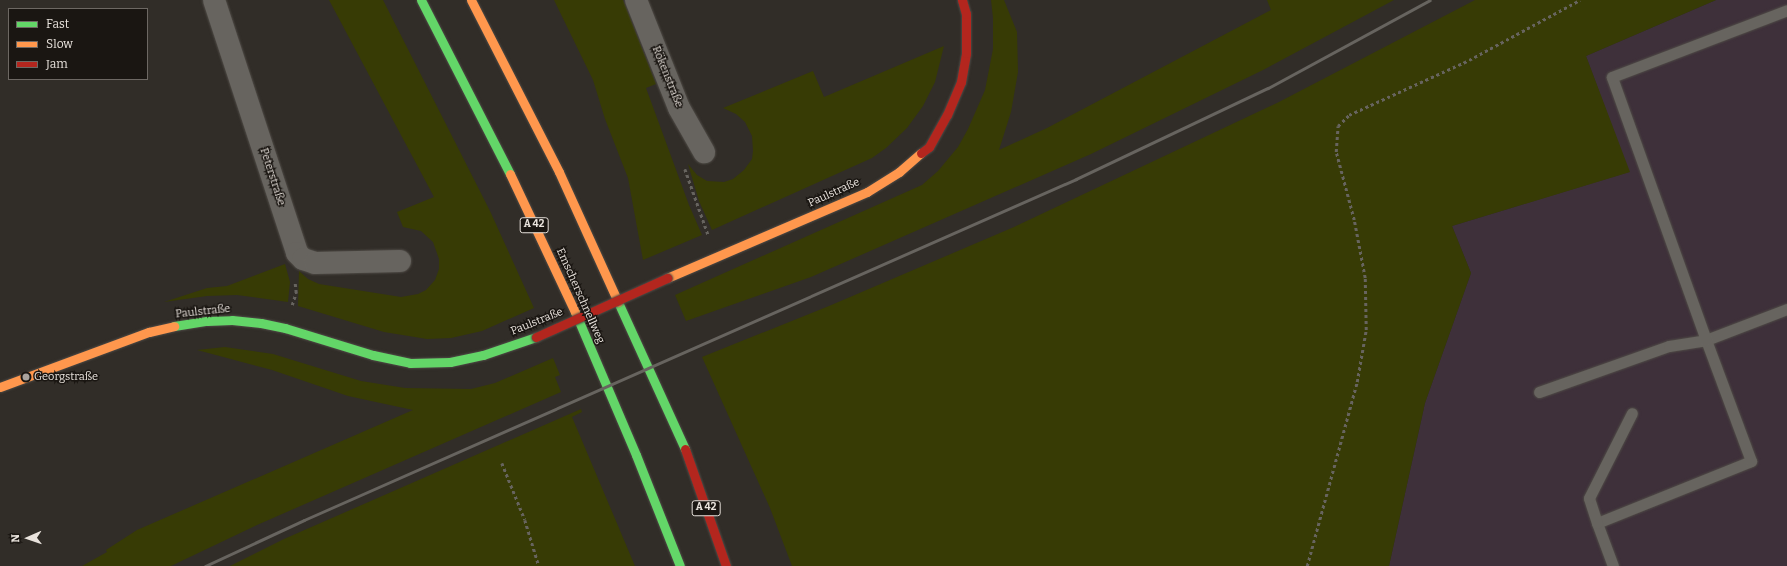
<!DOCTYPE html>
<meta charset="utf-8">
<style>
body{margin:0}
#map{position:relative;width:1787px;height:566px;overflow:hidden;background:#312d28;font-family:Bitter,serif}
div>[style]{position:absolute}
.industrial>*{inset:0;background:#3e303a}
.green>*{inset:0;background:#373b05}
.path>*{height:2.5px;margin-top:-1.25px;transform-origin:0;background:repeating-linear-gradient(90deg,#67645f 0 3px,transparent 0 6px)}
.roads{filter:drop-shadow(0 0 1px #4f4b46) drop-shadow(0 0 1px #4f4b46)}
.lane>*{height:11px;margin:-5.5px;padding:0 5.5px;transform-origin:5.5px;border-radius:5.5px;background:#67645f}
.street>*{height:22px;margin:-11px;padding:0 11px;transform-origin:11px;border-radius:11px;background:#67645f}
.fast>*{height:9px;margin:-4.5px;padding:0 4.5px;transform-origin:4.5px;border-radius:4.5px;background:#63d668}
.slow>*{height:9px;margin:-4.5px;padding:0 4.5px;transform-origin:4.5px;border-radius:4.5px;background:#ff974d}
.jam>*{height:9px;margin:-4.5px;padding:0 4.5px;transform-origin:4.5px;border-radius:4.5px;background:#b3261e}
.rail>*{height:3px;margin:-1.5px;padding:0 1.5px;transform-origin:1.5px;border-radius:1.5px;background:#67645f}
.bridges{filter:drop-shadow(0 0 1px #4f4b46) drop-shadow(0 0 1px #4f4b46)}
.jam-bridge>*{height:9px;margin:-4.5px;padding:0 4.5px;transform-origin:4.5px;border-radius:4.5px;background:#b3261e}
.dots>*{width:11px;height:11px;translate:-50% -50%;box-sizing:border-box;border:2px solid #1a1612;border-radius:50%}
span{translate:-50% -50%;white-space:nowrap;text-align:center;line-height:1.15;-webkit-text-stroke:3px #1a1612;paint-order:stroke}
.shield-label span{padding:1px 3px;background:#1a1612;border:1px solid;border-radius:3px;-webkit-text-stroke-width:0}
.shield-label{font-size:10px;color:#e9e3dd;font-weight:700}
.street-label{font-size:11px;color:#e9e3dd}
.poi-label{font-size:11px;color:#e9e3dd}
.left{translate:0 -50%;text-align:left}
.legend{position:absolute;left:8px;top:8px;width:140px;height:72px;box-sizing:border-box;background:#1a1612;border:1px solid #6d6863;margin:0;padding:5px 7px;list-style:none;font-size:12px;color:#e9e3dd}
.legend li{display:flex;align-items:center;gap:8px;height:20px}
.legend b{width:20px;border:1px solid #6d6863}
.north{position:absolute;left:8px;top:518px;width:40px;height:40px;-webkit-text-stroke:3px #1a1612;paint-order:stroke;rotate:268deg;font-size:11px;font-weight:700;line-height:16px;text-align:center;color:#e9e3dd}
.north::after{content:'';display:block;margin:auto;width:14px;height:18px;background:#e9e3dd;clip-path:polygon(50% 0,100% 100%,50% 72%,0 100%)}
</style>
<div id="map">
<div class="industrial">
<div style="clip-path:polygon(1716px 0,1787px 0,1787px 566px,1389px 566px,1425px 403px,1471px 273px,1452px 226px,1629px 172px,1586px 56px)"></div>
</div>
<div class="green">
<div style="clip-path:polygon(329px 0,383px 0,490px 211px,534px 308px,482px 331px,451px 338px,427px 339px,384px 332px,298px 306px,299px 271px,308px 279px,319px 284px,401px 297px,418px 294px,426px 290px,435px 280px,439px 269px,439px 259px,433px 242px,421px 231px,403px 227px,397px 212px,434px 197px)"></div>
<div style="clip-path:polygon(554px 0,623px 0,656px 84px,646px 88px,689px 205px,702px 235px,643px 260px,628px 178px,605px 119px,593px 80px)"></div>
<div style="clip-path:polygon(991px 0,1004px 0,1017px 32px,1018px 72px,1011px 112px,999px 150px,1047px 128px,1271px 10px,1267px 0,1394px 0,1263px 70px,1091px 154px,811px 277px,686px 321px,675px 295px,922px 185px,938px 171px,958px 147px,968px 129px,985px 90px,993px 49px,993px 18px)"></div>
<div style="clip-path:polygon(1475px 0,1716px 0,1586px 56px,1630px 172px,1452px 226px,1471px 273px,1425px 403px,1389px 566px,792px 566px,770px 508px,702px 357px,829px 306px,1014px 227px,1277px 103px)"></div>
<div style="clip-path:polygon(944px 46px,935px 82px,923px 106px,907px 128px,886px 148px,872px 158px,712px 230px,699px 201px,688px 164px,697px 175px,707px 181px,724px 182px,733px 179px,744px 170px,752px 159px,753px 151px,752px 136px,745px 122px,736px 114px,723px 108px,813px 71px,824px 97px)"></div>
<div style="clip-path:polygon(285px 264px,290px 282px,288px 302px,237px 295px,207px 296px,164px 302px,207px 288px,227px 286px)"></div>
<div style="clip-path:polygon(225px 347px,273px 354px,361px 381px,405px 388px,471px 389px,495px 383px,553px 358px,560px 375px,555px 377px,561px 392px,257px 525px,171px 566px,82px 566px,107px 552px,106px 550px,137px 530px,413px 410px,348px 396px,272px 370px,197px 350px)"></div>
<div style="clip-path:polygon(581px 409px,582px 412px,572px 417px,635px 566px,230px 566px,284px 539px)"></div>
</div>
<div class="path">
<div style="left:685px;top:169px;width:69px;rotate:70.5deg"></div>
<div style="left:292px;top:305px;width:13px;rotate:-72deg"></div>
<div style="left:296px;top:293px;width:10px;rotate:-96deg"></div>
<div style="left:502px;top:463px;width:61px;rotate:68deg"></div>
<div style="left:525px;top:520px;width:48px;rotate:73.1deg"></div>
<div style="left:1307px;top:566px;width:191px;rotate:-74.8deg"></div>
<div style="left:1357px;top:382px;width:53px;rotate:-80.2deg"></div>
<div style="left:1366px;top:330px;width:52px;rotate:-91.1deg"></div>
<div style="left:1365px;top:278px;width:59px;rotate:-100.7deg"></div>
<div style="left:1354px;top:220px;width:70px;rotate:-104.8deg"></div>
<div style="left:1336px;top:152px;width:26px;rotate:-86deg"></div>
<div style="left:1338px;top:126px;width:16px;rotate:-45deg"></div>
<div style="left:1349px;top:115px;width:132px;rotate:-24.6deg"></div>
<div style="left:1469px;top:60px;width:126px;rotate:-28.4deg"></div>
</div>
<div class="roads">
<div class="lane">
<div style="left:1539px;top:392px;width:138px;rotate:-19.5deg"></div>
<div style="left:1669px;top:346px;width:37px;rotate:-9deg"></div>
<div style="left:1706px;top:340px;width:87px;rotate:-20.9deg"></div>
<div style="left:1597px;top:523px;width:166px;rotate:-21.9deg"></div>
<div style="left:1751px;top:461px;width:129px;rotate:-110.4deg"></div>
<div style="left:1706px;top:340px;width:279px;rotate:-109.7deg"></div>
<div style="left:1612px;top:77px;width:187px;rotate:-20.9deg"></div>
<div style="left:1613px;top:566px;width:46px;rotate:-110.4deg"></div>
<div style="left:1597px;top:523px;width:26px;rotate:-108deg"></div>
<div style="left:1589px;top:498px;width:95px;rotate:-63.2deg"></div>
</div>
<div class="street">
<div style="left:214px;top:0;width:266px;rotate:71.8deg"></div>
<div style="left:297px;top:253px;width:8px;rotate:45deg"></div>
<div style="left:303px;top:259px;width:13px;rotate:18deg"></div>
<div style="left:315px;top:263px;width:85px;rotate:-1.3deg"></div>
<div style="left:636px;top:0;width:116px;rotate:68.3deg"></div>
<div style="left:679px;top:108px;width:51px;rotate:60.4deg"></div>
</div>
<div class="fast">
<div style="left:421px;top:0;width:195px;rotate:62.9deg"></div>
<div style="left:618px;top:302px;width:162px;rotate:65.5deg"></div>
<div style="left:575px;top:312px;width:155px;rotate:66.9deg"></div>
<div style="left:636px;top:455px;width:119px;rotate:68.4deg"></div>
<div style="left:174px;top:326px;width:33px;rotate:-9deg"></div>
<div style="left:207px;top:321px;width:25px;rotate:-2deg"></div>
<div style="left:232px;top:320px;width:29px;rotate:6deg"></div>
<div style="left:261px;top:323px;width:25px;rotate:12deg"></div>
<div style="left:285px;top:328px;width:92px;rotate:17.1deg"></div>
<div style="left:373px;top:355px;width:38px;rotate:12deg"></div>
<div style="left:410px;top:363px;width:40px;rotate:-1.4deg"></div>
<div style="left:450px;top:362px;width:34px;rotate:-12deg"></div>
<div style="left:483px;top:355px;width:56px;rotate:-18.8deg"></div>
</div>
<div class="slow">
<div style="left:471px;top:0;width:193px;rotate:62.9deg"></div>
<div style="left:559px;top:172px;width:143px;rotate:65.6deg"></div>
<div style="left:510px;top:174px;width:153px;rotate:64.8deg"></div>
<div style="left:667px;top:278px;width:218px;rotate:-23.3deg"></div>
<div style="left:867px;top:192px;width:38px;rotate:-32deg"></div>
<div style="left:899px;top:172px;width:29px;rotate:-41deg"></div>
<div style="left:0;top:387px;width:159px;rotate:-20.3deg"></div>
<div style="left:149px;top:332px;width:26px;rotate:-13deg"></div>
</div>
<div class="jam">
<div style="left:921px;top:153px;width:10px;rotate:-37deg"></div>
<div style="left:929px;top:147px;width:37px;rotate:-61deg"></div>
<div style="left:947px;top:115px;width:36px;rotate:-67deg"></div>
<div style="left:961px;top:82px;width:29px;rotate:-80deg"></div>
<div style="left:966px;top:53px;width:39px;rotate:-90deg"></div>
<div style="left:966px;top:14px;width:15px;rotate:-106deg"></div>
<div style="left:685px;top:449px;width:124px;rotate:70.7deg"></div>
</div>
</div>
<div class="rail">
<div style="left:205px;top:566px;width:109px;rotate:-24.9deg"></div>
<div style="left:304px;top:520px;width:844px;rotate:-23.83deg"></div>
<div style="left:1076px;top:179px;width:212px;rotate:-25.4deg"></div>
<div style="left:1268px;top:88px;width:184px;rotate:-28.5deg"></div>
</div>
<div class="bridges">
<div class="jam-bridge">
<div style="left:536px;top:337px;width:144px;rotate:-24.2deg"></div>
</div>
</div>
<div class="dots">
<div style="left:26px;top:377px;background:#a9a39e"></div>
</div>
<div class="shield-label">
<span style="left:534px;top:225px">A 42</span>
<span style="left:706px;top:508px">A 42</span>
</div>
<div class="street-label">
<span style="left:667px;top:77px;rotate:68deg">Rökenstraße</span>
<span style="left:272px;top:177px;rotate:72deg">Peterstraße</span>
<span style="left:834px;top:193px;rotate:-24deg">Paulstraße</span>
<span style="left:580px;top:296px;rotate:66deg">Emscherschnellweg</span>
<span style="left:203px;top:312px;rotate:-6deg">Paulstraße</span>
<span style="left:537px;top:322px;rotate:-22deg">Paulstraße</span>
</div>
<div class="poi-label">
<span class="left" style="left:34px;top:377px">Georgstraße</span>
</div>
<ul class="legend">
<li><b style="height:5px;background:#63d668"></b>Fast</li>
<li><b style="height:5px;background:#ff974d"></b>Slow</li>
<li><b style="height:5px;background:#b3261e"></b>Jam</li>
</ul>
<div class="north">N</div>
</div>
